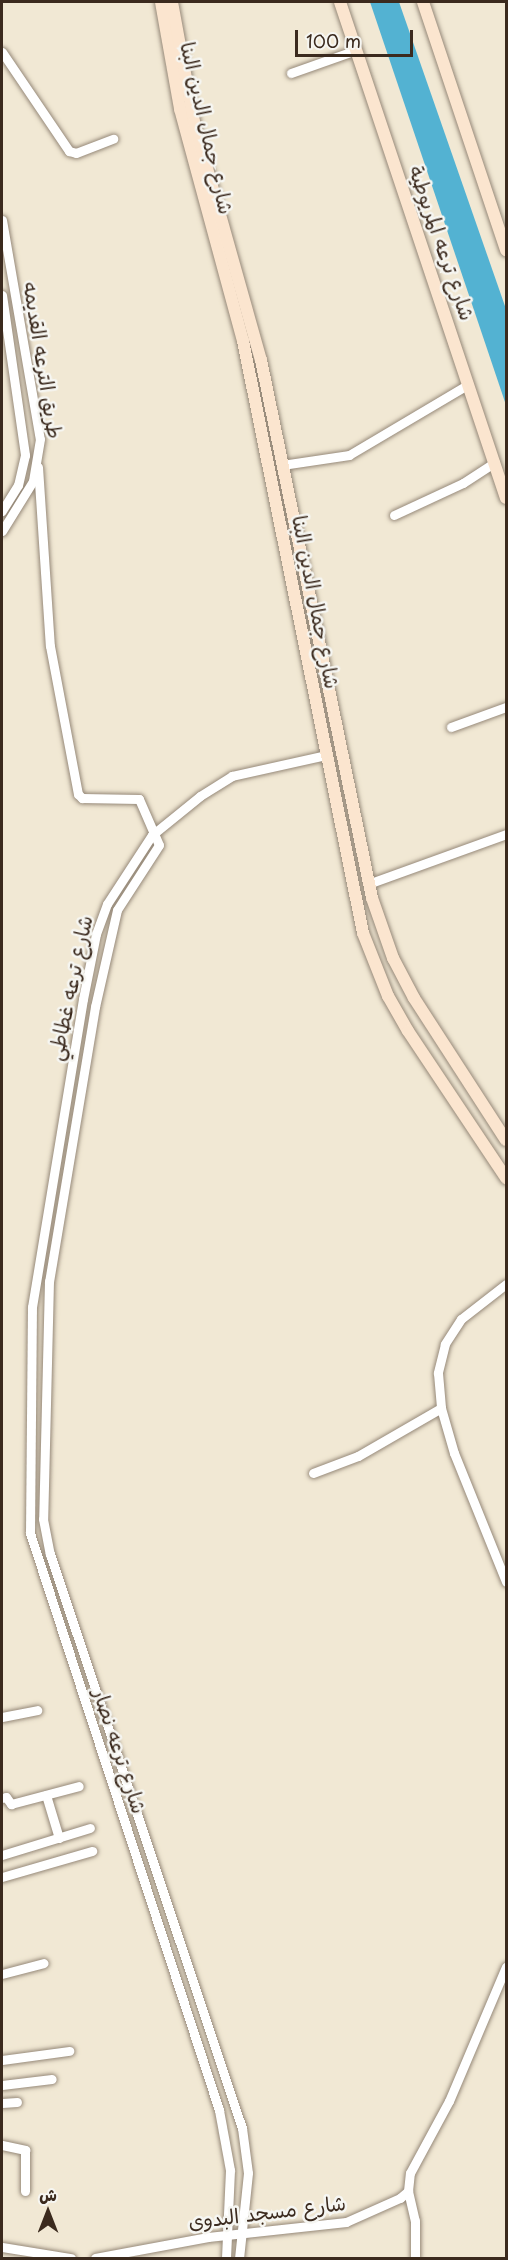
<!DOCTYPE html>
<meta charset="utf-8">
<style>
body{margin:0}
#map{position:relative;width:508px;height:2260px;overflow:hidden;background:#f1e8d4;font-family:"Playpen Sans","Playpen Sans Arabic",sans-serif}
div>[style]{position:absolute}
.water>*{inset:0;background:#53b2d2}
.roads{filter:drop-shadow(0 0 2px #968979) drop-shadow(0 0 2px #968979)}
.street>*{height:9px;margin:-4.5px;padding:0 4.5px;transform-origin:4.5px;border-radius:4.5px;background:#fff}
.secondary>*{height:12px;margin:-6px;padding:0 6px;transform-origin:6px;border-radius:6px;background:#fbe5cf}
span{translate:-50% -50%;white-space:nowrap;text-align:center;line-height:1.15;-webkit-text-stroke:5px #f6f6f2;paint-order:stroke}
.street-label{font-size:20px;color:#3b2a1e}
.frame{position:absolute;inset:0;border:3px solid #3b2a1e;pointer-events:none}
.north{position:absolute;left:18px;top:2182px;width:60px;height:60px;-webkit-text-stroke:4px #f6f6f2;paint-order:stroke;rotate:0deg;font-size:16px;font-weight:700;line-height:24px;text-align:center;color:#3b2a1e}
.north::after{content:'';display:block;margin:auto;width:21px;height:27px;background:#3b2a1e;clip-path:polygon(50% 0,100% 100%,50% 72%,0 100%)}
.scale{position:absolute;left:295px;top:30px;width:118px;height:27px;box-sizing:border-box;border:3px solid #3b2a1e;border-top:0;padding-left:8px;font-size:18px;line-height:21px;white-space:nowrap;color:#3b2a1e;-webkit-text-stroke:4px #f6f6f2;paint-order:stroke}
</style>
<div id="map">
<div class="water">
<div style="clip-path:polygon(370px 2px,399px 2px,506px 309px,506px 405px)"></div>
</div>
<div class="roads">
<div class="street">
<div style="left:2px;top:52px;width:120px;rotate:55.9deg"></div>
<div style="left:69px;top:151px;width:7px;rotate:16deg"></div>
<div style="left:76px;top:153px;width:40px;rotate:-21deg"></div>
<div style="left:291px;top:73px;width:69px;rotate:-19.5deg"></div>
<div style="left:2px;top:220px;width:222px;rotate:80.2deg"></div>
<div style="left:40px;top:439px;width:43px;rotate:99.5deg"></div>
<div style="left:33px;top:481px;width:59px;rotate:121.8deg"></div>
<div style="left:2px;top:295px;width:162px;rotate:81.8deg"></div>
<div style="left:25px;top:455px;width:31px;rotate:103deg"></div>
<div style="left:18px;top:485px;width:31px;rotate:122deg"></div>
<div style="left:282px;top:465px;width:68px;rotate:-8.5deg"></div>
<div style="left:349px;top:455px;width:139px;rotate:-30.6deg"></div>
<div style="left:38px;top:467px;width:179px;rotate:86.2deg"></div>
<div style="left:50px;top:646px;width:151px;rotate:79.3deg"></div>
<div style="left:78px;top:794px;width:6px;rotate:45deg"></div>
<div style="left:82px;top:798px;width:57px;rotate:1deg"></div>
<div style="left:139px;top:799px;width:50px;rotate:66.5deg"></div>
<div style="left:159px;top:845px;width:77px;rotate:122.9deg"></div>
<div style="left:117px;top:910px;width:99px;rotate:102.8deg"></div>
<div style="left:95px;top:1007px;width:278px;rotate:99.5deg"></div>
<div style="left:49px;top:1281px;width:238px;rotate:91.4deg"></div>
<div style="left:43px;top:1519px;width:36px;rotate:79deg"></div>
<div style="left:50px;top:1554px;width:605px;rotate:71.51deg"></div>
<div style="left:242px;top:2128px;width:45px;rotate:82.4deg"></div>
<div style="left:248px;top:2173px;width:85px;rotate:96deg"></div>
<div style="left:394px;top:515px;width:76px;rotate:-24.9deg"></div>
<div style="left:463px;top:483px;width:38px;rotate:-33deg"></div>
<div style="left:451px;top:727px;width:59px;rotate:-20deg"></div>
<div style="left:368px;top:884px;width:147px;rotate:-19.9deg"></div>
<div style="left:506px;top:1284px;width:57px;rotate:142.1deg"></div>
<div style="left:461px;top:1319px;width:30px;rotate:123deg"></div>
<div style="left:445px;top:1344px;width:30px;rotate:104deg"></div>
<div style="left:438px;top:1373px;width:35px;rotate:85deg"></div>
<div style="left:441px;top:1408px;width:47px;rotate:73.9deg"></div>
<div style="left:454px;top:1453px;width:139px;rotate:68deg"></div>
<div style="left:313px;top:1473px;width:48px;rotate:-20.7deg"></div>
<div style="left:358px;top:1456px;width:96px;rotate:-30deg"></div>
<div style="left:2px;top:1717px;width:36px;rotate:-11deg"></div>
<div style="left:46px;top:1795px;width:45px;rotate:73.2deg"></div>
<div style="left:2px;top:1798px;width:4px;rotate:-14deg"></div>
<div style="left:6px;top:1797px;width:9px;rotate:54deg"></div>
<div style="left:11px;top:1804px;width:70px;rotate:-14.8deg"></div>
<div style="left:2px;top:1855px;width:92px;rotate:-17.1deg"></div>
<div style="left:2px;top:1877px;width:94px;rotate:-16.1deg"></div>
<div style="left:2px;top:1974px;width:43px;rotate:-14.7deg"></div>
<div style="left:2px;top:2060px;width:68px;rotate:-7.7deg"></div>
<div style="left:2px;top:2085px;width:50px;rotate:-6.8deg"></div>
<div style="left:2px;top:2103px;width:15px;rotate:-4deg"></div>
<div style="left:2px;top:2145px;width:24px;rotate:12deg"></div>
<div style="left:25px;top:2150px;width:41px;rotate:90deg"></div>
<div style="left:408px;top:2191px;width:31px;rotate:77deg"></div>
<div style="left:415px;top:2221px;width:37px;rotate:90deg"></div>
<div style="left:2px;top:2247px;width:70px;rotate:9.1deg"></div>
<div style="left:95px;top:2258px;width:115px;rotate:-10.5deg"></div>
<div style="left:208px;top:2237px;width:139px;rotate:-6.2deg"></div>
<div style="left:346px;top:2222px;width:59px;rotate:-24deg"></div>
<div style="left:400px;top:2198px;width:11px;rotate:-41deg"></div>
<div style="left:408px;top:2191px;width:18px;rotate:-84deg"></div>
<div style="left:410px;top:2173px;width:82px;rotate:-61.6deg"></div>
<div style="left:449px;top:2101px;width:146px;rotate:-67deg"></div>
<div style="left:226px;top:2258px;width:88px;rotate:-87.4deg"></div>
<div style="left:230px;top:2170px;width:61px;rotate:-100.4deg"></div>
<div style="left:219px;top:2110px;width:607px;rotate:-108.14deg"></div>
<div style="left:30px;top:1533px;width:226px;rotate:-89.5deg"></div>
<div style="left:32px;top:1307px;width:312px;rotate:-80.6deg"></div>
<div style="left:83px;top:999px;width:66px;rotate:-78.7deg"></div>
<div style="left:96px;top:934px;width:32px;rotate:-70deg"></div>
<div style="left:107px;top:904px;width:82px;rotate:-56.9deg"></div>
<div style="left:152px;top:835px;width:62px;rotate:-39.1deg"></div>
<div style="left:200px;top:796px;width:38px;rotate:-32deg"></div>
<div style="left:232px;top:776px;width:96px;rotate:-12.6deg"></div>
</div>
<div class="secondary">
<div style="left:161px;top:2px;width:109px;rotate:79.9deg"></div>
<div style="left:180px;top:109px;width:240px;rotate:74.8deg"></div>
<div style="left:243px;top:341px;width:604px;rotate:78.54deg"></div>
<div style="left:363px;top:933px;width:68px;rotate:68.4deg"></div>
<div style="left:388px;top:996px;width:40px;rotate:60.3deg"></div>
<div style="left:408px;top:1031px;width:177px;rotate:56.3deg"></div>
<div style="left:172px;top:2px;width:122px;rotate:79.6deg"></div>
<div style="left:194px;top:122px;width:247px;rotate:74.3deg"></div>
<div style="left:261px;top:360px;width:549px;rotate:78.34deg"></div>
<div style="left:372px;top:898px;width:64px;rotate:70.7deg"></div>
<div style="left:393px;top:958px;width:45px;rotate:62.3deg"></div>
<div style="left:414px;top:998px;width:169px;rotate:57.1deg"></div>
<div style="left:340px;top:2px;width:523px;rotate:71.5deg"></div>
<div style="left:423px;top:2px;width:262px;rotate:71.5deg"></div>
</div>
</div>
<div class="street-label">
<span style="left:207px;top:128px;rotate:77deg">شارع جمال الدين البنا</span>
<span style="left:442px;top:243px;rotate:71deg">شارع ترعه المريوطية</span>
<span style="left:43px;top:360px;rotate:81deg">طريق الترعه القديمه</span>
<span style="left:316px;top:602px;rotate:79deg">شارع جمال الدين البنا</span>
<span style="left:70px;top:988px;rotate:-78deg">شارع ترعه غطاطي</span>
<span style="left:120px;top:1751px;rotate:72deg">شارع ترعه نصار</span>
<span style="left:267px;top:2212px;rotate:-7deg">شارع مسجد البدوى</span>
</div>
<div class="frame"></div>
<div class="north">ش</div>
<div class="scale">100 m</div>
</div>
